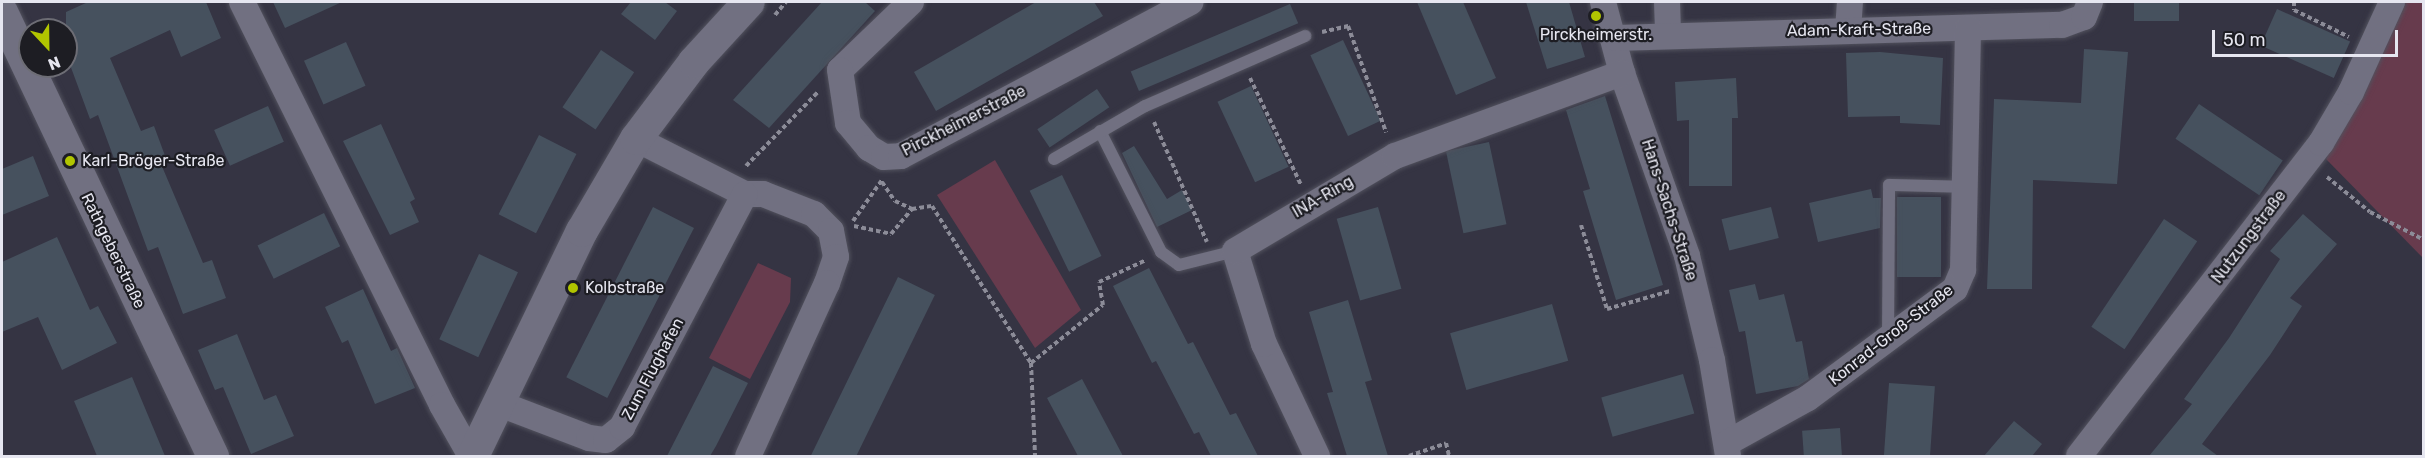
<!DOCTYPE html>
<meta charset="utf-8">
<style>
body{margin:0}
#map{position:relative;width:2425px;height:458px;overflow:hidden;background:#353443;font-family:Rubik,sans-serif}
div>[style]{position:absolute}
.green>*{inset:0;background:#673b4d}
.building>*{inset:0;background:#46515e;transform-origin:0 0}
.path>*{height:4px;margin-top:-2px;transform-origin:0;background:repeating-linear-gradient(90deg,#8c8c98 0 4.5px,transparent 0 7.5px)}
.roads{filter:drop-shadow(0 0 2px #51515d) drop-shadow(0 0 2px #51515d)}
.service>*{height:12px;margin:-6px;padding:0 6px;transform-origin:6px;border-radius:6px;background:#717081}
.minor>*{height:26px;margin:-13px;padding:0 13px;transform-origin:13px;border-radius:13px;background:#717081}
.tertiary>*{height:32px;margin:-16px;padding:0 16px;transform-origin:16px;border-radius:16px;background:#717081}
.dots>*{width:16px;height:16px;translate:-50% -50%;box-sizing:border-box;border:3px solid #1d1d23;border-radius:50%}
span{translate:-50% -50%;white-space:nowrap;text-align:center;line-height:1.15;-webkit-text-stroke:4.5px #1d1d23;paint-order:stroke}
.street-label{font-size:16px;color:#e6e6f0}
.poi-label{font-size:16px;color:#e6e6f0}
.left{translate:0 -50%;text-align:left}
.frame{position:absolute;inset:0;border:3px solid #e6e6f0;pointer-events:none}
.north{position:absolute;left:18px;top:18px;width:60px;height:60px;box-sizing:border-box;background:#1d1d23;border:2px solid #6d6d75;border-radius:50%;rotate:158deg;font-size:16px;font-weight:700;line-height:24px;text-align:center;color:#e6e6f0}
.north::after{content:'';display:block;margin:auto;width:21px;height:27px;background:#b1c500;clip-path:polygon(50% 0,100% 100%,50% 72%,0 100%)}
.scale{position:absolute;left:2212px;top:30px;width:186px;height:27px;box-sizing:border-box;border:3px solid #e6e6f0;border-top:0;padding-left:8px;font-size:18px;line-height:21px;white-space:nowrap;color:#e6e6f0;-webkit-text-stroke:4px #1d1d23;paint-order:stroke}
</style>
<div id="map">
<div class="green">
<div style="clip-path:polygon(2401px 2px,2423px 2px,2423px 258px,2326px 159px)"></div>
<div style="clip-path:polygon(995px 160px,1081px 310px,1035px 348px,937px 195px)"></div>
<div style="clip-path:polygon(758px 263px,791px 278px,790px 302px,750px 379px,709px 358px)"></div>
</div>
<div class="building">
<div style="clip-path:polygon(88px 2px,206px 2px,221px 38px,181px 57px,170px 30px,110px 58px,141px 131px,154px 126px,167px 161px,161px 164px,203px 263px,212px 260px,226px 298px,183px 314px,158px 247px,148px 251px,98px 115px,90px 119px,66px 54px,66px 12px)"></div>
<div style="clip-path:polygon(273px 2px,342px 2px,285px 28px)"></div>
<div style="clip-path:polygon(631px 2px,665px 2px,677px 11px,655px 40px,621px 14px)"></div>
<div style="clip-path:polygon(822px 2px,865px 2px,875px 11px,769px 128px,733px 100px)"></div>
<div style="clip-path:polygon(1036px 2px,1094px 2px,1103px 16px,936px 111px,914px 72px)"></div>
<div style="clip-path:polygon(1417px 2px,1463px 2px,1496px 78px,1456px 95px)"></div>
<div style="clip-path:polygon(1526px 2px,1569px 2px,1585px 57px,1547px 69px)"></div>
<div style="left:2134px;top:2px;width:45px;height:19px"></div>
<div style="left:1290px;top:4px;width:21px;height:173px;rotate:67deg"></div>
<div style="left:2277px;top:9px;width:80px;height:40px;rotate:24deg"></div>
<div style="left:1343px;top:40px;width:89px;height:36px;rotate:65deg"></div>
<div style="left:346px;top:42px;width:48px;height:46px;rotate:66deg"></div>
<div style="clip-path:polygon(2084px 49px,2128px 52px,2117px 184px,2033px 180px,2032px 289px,1987px 289px,1994px 99px,2081px 103px)"></div>
<div style="left:601px;top:50px;width:40px;height:69px;rotate:34deg"></div>
<div style="clip-path:polygon(1880px 52px,1943px 58px,1940px 125px,1900px 123px,1900px 116px,1848px 117px,1846px 53px)"></div>
<div style="clip-path:polygon(1736px 78px,1738px 118px,1732px 118px,1732px 186px,1689px 186px,1689px 120px,1677px 121px,1675px 82px)"></div>
<div style="left:1251px;top:86px;width:89px;height:37px;rotate:65deg"></div>
<div style="left:1097px;top:89px;width:22px;height:72px;rotate:56deg"></div>
<div style="clip-path:polygon(1605px 96px,1663px 285px,1616px 300px,1583px 191px,1590px 189px,1566px 110px)"></div>
<div style="left:2199px;top:104px;width:101px;height:42px;rotate:34deg"></div>
<div style="left:268px;top:106px;width:39px;height:59px;rotate:66deg"></div>
<div style="clip-path:polygon(381px 124px,415px 199px,410px 202px,419px 222px,390px 235px,343px 141px)"></div>
<div style="left:539px;top:135px;width:42px;height:89px;rotate:27deg"></div>
<div style="left:1489px;top:142px;width:84px;height:44px;rotate:78deg"></div>
<div style="clip-path:polygon(1134px 146px,1167px 199px,1182px 190px,1192px 210px,1157px 227px,1122px 153px)"></div>
<div style="clip-path:polygon(33px 156px,49px 196px,2px 215px,2px 169px)"></div>
<div style="left:1062px;top:175px;width:90px;height:36px;rotate:64deg"></div>
<div style="clip-path:polygon(1871px 189px,1873px 198px,1881px 198px,1880px 228px,1818px 242px,1809px 203px)"></div>
<div style="left:1941px;top:197px;width:80px;height:44px;rotate:90deg"></div>
<div style="left:653px;top:207px;width:46px;height:191px;rotate:27deg"></div>
<div style="left:1378px;top:207px;width:85px;height:43px;rotate:74deg"></div>
<div style="left:1771px;top:207px;width:32px;height:51px;rotate:76deg"></div>
<div style="left:324px;top:213px;width:37px;height:74px;rotate:64deg"></div>
<div style="clip-path:polygon(2303px 214px,2337px 244px,2290px 298px,2302px 306px,2270px 355px,2202px 444px,2218px 456px,2149px 456px,2192px 404px,2184px 399px,2229px 338px,2280px 259px,2270px 251px)"></div>
<div style="left:2164px;top:219px;width:40px;height:130px;rotate:34deg"></div>
<div style="clip-path:polygon(57px 237px,90px 310px,98px 306px,117px 343px,62px 370px,38px 317px,2px 332px,2px 262px)"></div>
<div style="left:479px;top:254px;width:43px;height:94px;rotate:25deg"></div>
<div style="clip-path:polygon(1149px 268px,1188px 344px,1193px 342px,1230px 415px,1236px 413px,1258px 456px,1211px 456px,1199px 432px,1194px 434px,1156px 361px,1152px 363px,1113px 286px)"></div>
<div style="left:898px;top:277px;width:41px;height:202px;rotate:26deg"></div>
<div style="clip-path:polygon(1755px 284px,1759px 300px,1784px 294px,1796px 342px,1802px 341px,1809px 379px,1798px 386px,1756px 394px,1745px 331px,1739px 332px,1729px 290px)"></div>
<div style="clip-path:polygon(363px 289px,391px 351px,397px 348px,415px 388px,375px 404px,348px 340px,342px 343px,325px 307px)"></div>
<div style="clip-path:polygon(1348px 300px,1372px 380px,1365px 382px,1388px 456px,1347px 456px,1327px 393px,1333px 392px,1309px 312px)"></div>
<div style="left:1552px;top:304px;width:59px;height:106px;rotate:74deg"></div>
<div style="clip-path:polygon(237px 334px,264px 400px,276px 395px,294px 436px,251px 454px,223px 387px,215px 390px,198px 350px)"></div>
<div style="clip-path:polygon(713px 366px,748px 383px,716px 446px,710px 456px,667px 456px)"></div>
<div style="left:1683px;top:374px;width:41px;height:85px;rotate:74deg"></div>
<div style="clip-path:polygon(132px 377px,165px 456px,97px 456px,74px 401px)"></div>
<div style="clip-path:polygon(1082px 379px,1123px 456px,1078px 456px,1047px 398px)"></div>
<div style="left:1889px;top:383px;width:46px;height:73px;rotate:4deg"></div>
<div style="clip-path:polygon(2014px 421px,2042px 444px,2032px 456px,1984px 456px)"></div>
<div style="left:1840px;top:428px;width:28px;height:38px;rotate:86deg"></div>
</div>
<div class="path">
<div style="left:2294px;top:2px;width:8px;rotate:90deg"></div>
<div style="left:2294px;top:10px;width:61px;rotate:26.1deg"></div>
<div style="left:775px;top:15px;width:17px;rotate:-50deg"></div>
<div style="left:1322px;top:32px;width:27px;rotate:-13deg"></div>
<div style="left:1348px;top:26px;width:113px;rotate:70.3deg"></div>
<div style="left:1250px;top:78px;width:119px;rotate:64.5deg"></div>
<div style="left:1154px;top:122px;width:131px;rotate:66.2deg"></div>
<div style="left:746px;top:166px;width:103px;rotate:-45.8deg"></div>
<div style="left:2327px;top:177px;width:55px;rotate:39.1deg"></div>
<div style="left:2370px;top:212px;width:61px;rotate:27.4deg"></div>
<div style="left:882px;top:182px;width:23px;rotate:56deg"></div>
<div style="left:895px;top:201px;width:19px;rotate:25deg"></div>
<div style="left:853px;top:221px;width:50px;rotate:-54.7deg"></div>
<div style="left:1581px;top:225px;width:88px;rotate:72.8deg"></div>
<div style="left:1607px;top:309px;width:66px;rotate:-15.9deg"></div>
<div style="left:854px;top:226px;width:38px;rotate:12deg"></div>
<div style="left:891px;top:234px;width:33px;rotate:-50deg"></div>
<div style="left:912px;top:209px;width:20px;rotate:-9deg"></div>
<div style="left:932px;top:206px;width:186px;rotate:57.8deg"></div>
<div style="left:1031px;top:363px;width:92px;rotate:-38.9deg"></div>
<div style="left:1103px;top:305px;width:23px;rotate:-100deg"></div>
<div style="left:1099px;top:282px;width:52px;rotate:-25.1deg"></div>
<div style="left:1031px;top:363px;width:93px;rotate:87.5deg"></div>
<div style="left:1409px;top:456px;width:39px;rotate:-19deg"></div>
<div style="left:1446px;top:443px;width:13px;rotate:77deg"></div>
</div>
<div class="roads">
<div class="service">
<div style="left:1100px;top:131px;width:136px;rotate:63.2deg"></div>
<div style="left:1161px;top:252px;width:22px;rotate:36deg"></div>
<div style="left:1179px;top:265px;width:58px;rotate:-14deg"></div>
<div style="left:1054px;top:159px;width:105px;rotate:-30.2deg"></div>
<div style="left:1145px;top:106px;width:175px;rotate:-23.6deg"></div>
<div style="left:1888px;top:338px;width:153px;rotate:-89.6deg"></div>
<div style="left:1889px;top:185px;width:75px;rotate:1.5deg"></div>
</div>
<div class="minor">
<div style="left:242px;top:2px;width:450px;rotate:63.6deg"></div>
<div style="left:442px;top:405px;width:59px;rotate:60.4deg"></div>
<div style="left:911px;top:2px;width:98px;rotate:136.2deg"></div>
<div style="left:840px;top:70px;width:54px;rotate:81.4deg"></div>
<div style="left:848px;top:123px;width:33px;rotate:50deg"></div>
<div style="left:869px;top:148px;width:17px;rotate:31deg"></div>
<div style="left:884px;top:157px;width:17px;rotate:-3deg"></div>
<div style="left:901px;top:156px;width:328px;rotate:-28deg"></div>
<div style="left:1603px;top:2px;width:73px;rotate:75deg"></div>
<div style="left:1622px;top:73px;width:194px;rotate:70.4deg"></div>
<div style="left:1687px;top:256px;width:107px;rotate:76.5deg"></div>
<div style="left:1712px;top:360px;width:97px;rotate:80.5deg"></div>
<div style="left:1667px;top:2px;width:33px;rotate:88deg"></div>
<div style="left:1848px;top:30px;width:28px;rotate:-86deg"></div>
<div style="left:1616px;top:38px;width:446px;rotate:-1.7deg"></div>
<div style="left:2062px;top:25px;width:23px;rotate:-20deg"></div>
<div style="left:2084px;top:17px;width:16px;rotate:-68deg"></div>
<div style="left:636px;top:139px;width:122px;rotate:26.8deg"></div>
<div style="left:745px;top:194px;width:18px"></div>
<div style="left:763px;top:194px;width:55px;rotate:21.4deg"></div>
<div style="left:814px;top:214px;width:24px;rotate:45deg"></div>
<div style="left:831px;top:231px;width:26px;rotate:79deg"></div>
<div style="left:836px;top:257px;width:28px;rotate:109deg"></div>
<div style="left:827px;top:283px;width:190px;rotate:114.5deg"></div>
<div style="left:500px;top:404px;width:95px;rotate:20.9deg"></div>
<div style="left:589px;top:438px;width:17px;rotate:7deg"></div>
<div style="left:606px;top:440px;width:21px;rotate:-39deg"></div>
<div style="left:622px;top:427px;width:263px;rotate:-62.2deg"></div>
<div style="left:1727px;top:443px;width:93px;rotate:-29.1deg"></div>
<div style="left:1808px;top:398px;width:183px;rotate:-36.6deg"></div>
<div style="left:1955px;top:289px;width:21px;rotate:-67deg"></div>
<div style="left:1963px;top:270px;width:242px;rotate:-88.8deg"></div>
<div style="left:1317px;top:456px;width:124px;rotate:-115.3deg"></div>
<div style="left:1264px;top:344px;width:97px;rotate:-107.3deg"></div>
<div style="left:1235px;top:251px;width:186px;rotate:-30.7deg"></div>
<div style="left:1395px;top:156px;width:242px;rotate:-20.1deg"></div>
<div style="left:2079px;top:456px;width:396px;rotate:-52.3deg"></div>
<div style="left:2321px;top:143px;width:59px;rotate:-59.5deg"></div>
<div style="left:2351px;top:92px;width:99px;rotate:-65.5deg"></div>
</div>
<div class="tertiary">
<div style="left:2px;top:12px;width:492px;rotate:64.6deg"></div>
<div style="left:473px;top:456px;width:250px;rotate:-64.2deg"></div>
<div style="left:582px;top:231px;width:107px;rotate:-59.6deg"></div>
<div style="left:636px;top:139px;width:96px;rotate:-53deg"></div>
<div style="left:694px;top:62px;width:81px;rotate:-47.5deg"></div>
</div>
</div>
<div class="dots">
<div style="left:1596px;top:16px;background:#b1c500"></div>
<div style="left:70px;top:161px;background:#b1c500"></div>
<div style="left:573px;top:288px;background:#b1c500"></div>
</div>
<div class="street-label">
<span style="left:1859px;top:30px;rotate:-1deg">Adam-Kraft-Straße</span>
<span style="left:964px;top:121px;rotate:-27deg">Pirckheimerstraße</span>
<span style="left:1323px;top:197px;rotate:-30deg">INA-Ring</span>
<span style="left:1669px;top:210px;rotate:72deg">Hans-Sachs-Straße</span>
<span style="left:2249px;top:237px;rotate:-53deg">Nutzungstraße</span>
<span style="left:113px;top:251px;rotate:64deg">Rathgeberstraße</span>
<span style="left:1891px;top:335px;rotate:-38deg">Konrad-Groß-Straße</span>
<span style="left:653px;top:369px;rotate:-62deg">Zum Flughafen</span>
</div>
<div class="poi-label">
<span style="left:1596px;top:35px">Pirckheimerstr.</span>
<span class="left" style="left:82px;top:161px">Karl-Bröger-Straße</span>
<span class="left" style="left:585px;top:288px">Kolbstraße</span>
</div>
<div class="frame"></div>
<div class="north">N</div>
<div class="scale">50 m</div>
</div>
